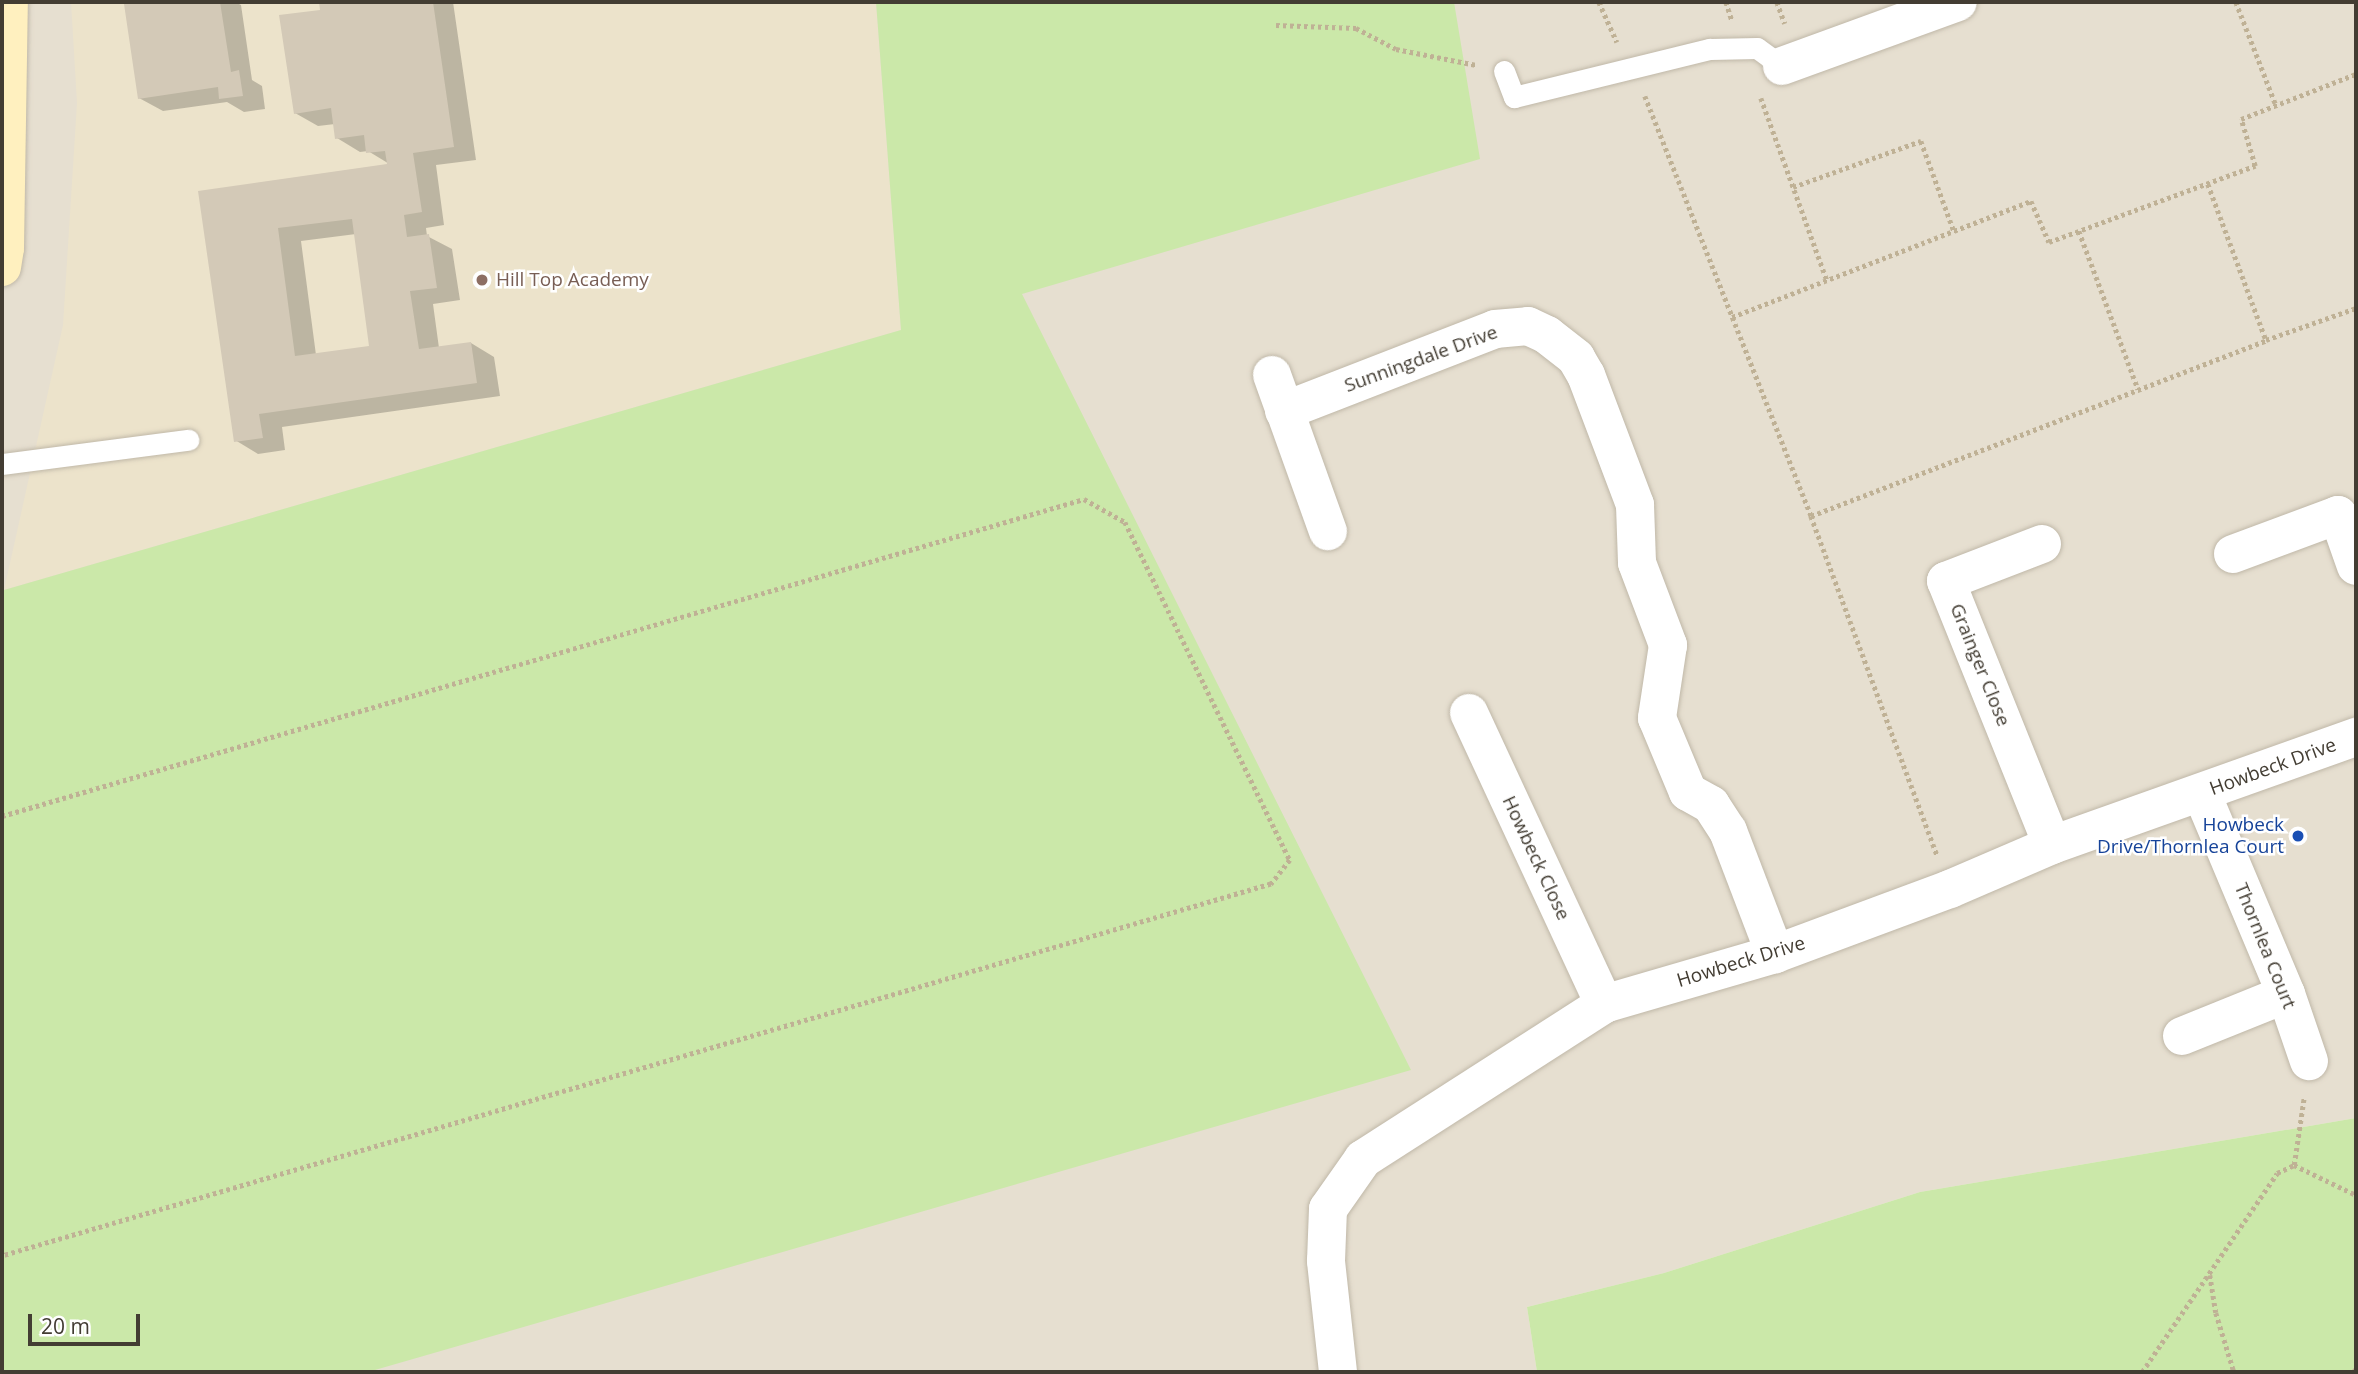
<!DOCTYPE html>
<style>
body{margin:0}
#map{position:relative;width:2358px;height:1374px;overflow:hidden;background:#f2ede2;font-family:"Open Sans",sans-serif}
div>[style]{position:absolute}
.residential>*{inset:0;background:#e6dfd0}
.education>*{inset:0;background:#ece3cb}
.green>*{inset:0;background:#cbe8a9}
.shadow>*{inset:0;background:#0003}
.building>*{inset:0;background:#d3c9b7}
.path>*{height:4.5px;margin-top:-2.25px;transform-origin:0;background:repeating-linear-gradient(90deg,#bfb195 0 3.5px,transparent 0 7px)}
.roads{filter:drop-shadow(0 0 2px #c0b8a8) drop-shadow(0 0 2px #c0b8a8)}
.lane>*{height:21px;margin:-10.5px;padding:0 10.5px;transform-origin:10.5px;border-radius:10.5px;background:#fff}
.street>*{height:38px;margin:-19px;padding:0 19px;transform-origin:19px;border-radius:19px;background:#fff}
.secondary>*{height:38px;margin:-19px;padding:0 19px;transform-origin:19px;border-radius:19px;background:#fff0bf}
.dots>*{width:19px;height:19px;translate:-50% -50%;box-sizing:border-box;border:4px solid #fff;border-radius:50%}
span{translate:-50% -50%;white-space:nowrap;text-align:center;line-height:1.15;-webkit-text-stroke:5px #fff;paint-order:stroke}
.education-label{font-size:19px;color:#785e54}
.left{translate:0 -50%;text-align:left}
.street-label{font-size:19px;color:#433d33}
.transit-label{font-size:19px;color:#164399}
.right{translate:-100% -50%;text-align:right}
.frame{position:absolute;inset:0;border:4px solid #433d33;pointer-events:none}
.scale{position:absolute;left:28px;top:1314px;width:112px;height:32px;box-sizing:border-box;border:4px solid #433d33;border-top:0;padding-left:9px;font-size:21px;line-height:24px;white-space:nowrap;color:#433d33;-webkit-text-stroke:5px #fff;paint-order:stroke}
</style>
<div id="map">
<div class="residential">
<div style="clip-path:polygon(2px 2px,2356px 2px,2356px 1118px,1920px 1192px,1664px 1273px,1527px 1307px,1537px 1372px,2px 1372px)"></div>
</div>
<div class="education">
<div style="clip-path:polygon(71px 2px,876px 2px,901px 330px,4px 590px,63px 325px,77px 103px)"></div>
</div>
<div class="green">
<div style="clip-path:polygon(876px 2px,1454px 2px,1480px 159px,1022px 294px,1411px 1070px,368px 1372px,2px 1372px,4px 590px,901px 330px)"></div>
<div style="clip-path:polygon(2356px 1118px,2356px 1372px,1537px 1372px,1527px 1307px,1664px 1273px,1920px 1192px)"></div>
</div>
<div class="shadow">
<div style="clip-path:polygon(153px 2px,235px 2px,241px 5px,252px 80px,262px 86px,265px 109px,244px 112px,227px 102px,163px 111px,139px 98px,126px 6px)"></div>
<div style="clip-path:polygon(evenodd,320px 2px,453px 2px,476px 160px,436px 165px,444px 225px,426px 228px,427px 236px,452px 249px,460px 300px,433px 304px,439px 348px,471px 343px,494px 357px,500px 396px,282px 427px,285px 450px,258px 454px,235px 440px,200px 193px,391px 165px,368px 151px,360px 152px,337px 138px,335px 124px,318px 126px,295px 113px,322px 11px,320px 2px,356px 234px,371px 347px,316px 355px,301px 241px,356px 234px)"></div>
</div>
<div class="building">
<div style="clip-path:polygon(141px 2px,220px 2px,231px 72px,239px 70px,243px 96px,219px 99px,218px 87px,138px 99px,124px 4px)"></div>
<div style="clip-path:polygon(evenodd,319px 2px,433px 2px,454px 147px,413px 153px,422px 212px,404px 215px,407px 237px,429px 234px,437px 288px,410px 291px,419px 349px,471px 342px,477px 383px,259px 414px,263px 438px,234px 442px,198px 191px,387px 164px,385px 151px,366px 153px,364px 135px,335px 139px,331px 108px,294px 114px,279px 15px,320px 10px,319px 2px,352px 219px,369px 346px,295px 356px,278px 228px,352px 219px)"></div>
</div>
<div class="path">
<div style="left:1599px;top:2px;width:44px;rotate:65.8deg"></div>
<div style="left:1726px;top:2px;width:20px;rotate:72deg"></div>
<div style="left:1777px;top:2px;width:23px;rotate:70deg"></div>
<div style="left:2236px;top:2px;width:110px;rotate:68.8deg"></div>
<div style="left:1276px;top:25px;width:80px;rotate:2.1deg"></div>
<div style="left:1356px;top:28px;width:45px;rotate:27.7deg"></div>
<div style="left:1396px;top:49px;width:82px;rotate:11.3deg"></div>
<div style="left:1645px;top:96px;width:452px;rotate:68.4deg"></div>
<div style="left:1811px;top:516px;width:362px;rotate:69.6deg"></div>
<div style="left:1761px;top:98px;width:194px;rotate:70.1deg"></div>
<div style="left:2208px;top:184px;width:166px;rotate:69.6deg"></div>
<div style="left:1793px;top:187px;width:136px;rotate:-19.8deg"></div>
<div style="left:1921px;top:141px;width:96px;rotate:69.9deg"></div>
<div style="left:2079px;top:231px;width:169px;rotate:69.5deg"></div>
<div style="left:1732px;top:317px;width:321px;rotate:-21.2deg"></div>
<div style="left:2031px;top:201px;width:45px;rotate:66.3deg"></div>
<div style="left:2049px;top:242px;width:220px;rotate:-20.3deg"></div>
<div style="left:2255px;top:166px;width:49px;rotate:-106.6deg"></div>
<div style="left:2241px;top:119px;width:123px;rotate:-21.4deg"></div>
<div style="left:1811px;top:516px;width:488px;rotate:-21.1deg"></div>
<div style="left:2266px;top:340px;width:96px;rotate:-19.6deg"></div>
<div style="left:2px;top:816px;width:1127px;rotate:-16.33deg"></div>
<div style="left:1084px;top:499px;width:47px;rotate:29.3deg"></div>
<div style="left:1125px;top:522px;width:376px;rotate:64deg"></div>
<div style="left:1290px;top:860px;width:31px;rotate:128deg"></div>
<div style="left:1271px;top:884px;width:1322px;rotate:163.66deg"></div>
<div style="left:2294px;top:1165px;width:69px;rotate:-81.6deg"></div>
<div style="left:2210px;top:1275px;width:38px;rotate:81deg"></div>
<div style="left:2216px;top:1313px;width:62px;rotate:73deg"></div>
<div style="left:2142px;top:1372px;width:240px;rotate:-55.8deg"></div>
<div style="left:2277px;top:1173px;width:19px;rotate:-25deg"></div>
<div style="left:2294px;top:1165px;width:69px;rotate:25.8deg"></div>
<div style="left:2353px;top:1372px;width:4px;rotate:-45deg"></div>
</div>
<div class="roads">
<div class="lane">
<div style="left:1504px;top:71px;width:28px;rotate:69deg"></div>
<div style="left:1514px;top:97px;width:202px;rotate:-13.8deg"></div>
<div style="left:1710px;top:49px;width:47px;rotate:-1.2deg"></div>
<div style="left:1757px;top:48px;width:31px;rotate:36deg"></div>
<div style="left:2px;top:464px;width:188px;rotate:-7.4deg"></div>
</div>
<div class="street">
<div style="left:1782px;top:66px;width:187px;rotate:-20deg"></div>
<div style="left:1272px;top:375px;width:166px;rotate:70.3deg"></div>
<div style="left:1284px;top:411px;width:226px;rotate:-21.2deg"></div>
<div style="left:1495px;top:329px;width:33px;rotate:-5deg"></div>
<div style="left:1528px;top:326px;width:21px;rotate:25deg"></div>
<div style="left:1547px;top:335px;width:37px;rotate:38deg"></div>
<div style="left:1576px;top:358px;width:20px;rotate:60deg"></div>
<div style="left:1586px;top:375px;width:139px;rotate:69.3deg"></div>
<div style="left:1635px;top:505px;width:58px;rotate:88deg"></div>
<div style="left:1637px;top:563px;width:88px;rotate:69.3deg"></div>
<div style="left:1668px;top:645px;width:74px;rotate:98.6deg"></div>
<div style="left:1657px;top:718px;width:80px;rotate:67.3deg"></div>
<div style="left:1688px;top:792px;width:26px;rotate:29deg"></div>
<div style="left:1711px;top:805px;width:31px;rotate:57deg"></div>
<div style="left:1728px;top:831px;width:132px;rotate:69.1deg"></div>
<div style="left:2042px;top:544px;width:103px;rotate:158.9deg"></div>
<div style="left:1946px;top:581px;width:284px;rotate:68.1deg"></div>
<div style="left:2233px;top:554px;width:112px;rotate:-20.4deg"></div>
<div style="left:2338px;top:515px;width:54px;rotate:70.6deg"></div>
<div style="left:1469px;top:713px;width:321px;rotate:65.1deg"></div>
<div style="left:2202px;top:794px;width:217px;rotate:67.2deg"></div>
<div style="left:2286px;top:994px;width:71px;rotate:71.1deg"></div>
<div style="left:2182px;top:1036px;width:112px;rotate:-22deg"></div>
<div style="left:1338px;top:1372px;width:112px;rotate:-96.2deg"></div>
<div style="left:1326px;top:1261px;width:52px;rotate:-87.8deg"></div>
<div style="left:1328px;top:1209px;width:61px;rotate:-55deg"></div>
<div style="left:1363px;top:1159px;width:287px;rotate:-32.7deg"></div>
<div style="left:1604px;top:1004px;width:178px;rotate:-16.3deg"></div>
<div style="left:1775px;top:954px;width:187px;rotate:-20.4deg"></div>
<div style="left:1950px;top:889px;width:111px;rotate:-23.3deg"></div>
<div style="left:2052px;top:845px;width:323px;rotate:-19.6deg"></div>
</div>
<div class="secondary">
<div style="left:2px;top:267px;width:19px;rotate:-81deg"></div>
<div style="left:5px;top:248px;width:246px;rotate:-89.1deg"></div>
</div>
</div>
<div class="dots">
<div style="left:482px;top:280px;background:#8d6e63"></div>
<div style="left:2298px;top:836px;background:#1a4fb4"></div>
</div>
<div class="education-label">
<span class="left" style="left:496px;top:280px">Hill Top Academy</span>
</div>
<div class="street-label">
<span style="left:1421px;top:359px;rotate:-20deg">Sunningdale Drive</span>
<span style="left:1980px;top:665px;rotate:68deg">Grainger Close</span>
<span style="left:2273px;top:767px;rotate:-20deg">Howbeck Drive</span>
<span style="left:1536px;top:858px;rotate:65deg">Howbeck Close</span>
<span style="left:2265px;top:946px;rotate:68deg">Thornlea Court</span>
<span style="left:1741px;top:962px;rotate:-17deg">Howbeck Drive</span>
</div>
<div class="transit-label">
<span class="right" style="left:2284px;top:836px">Howbeck<br>Drive/Thornlea Court</span>
</div>
<div class="frame"></div>
<div class="scale">20 m</div>
</div>
